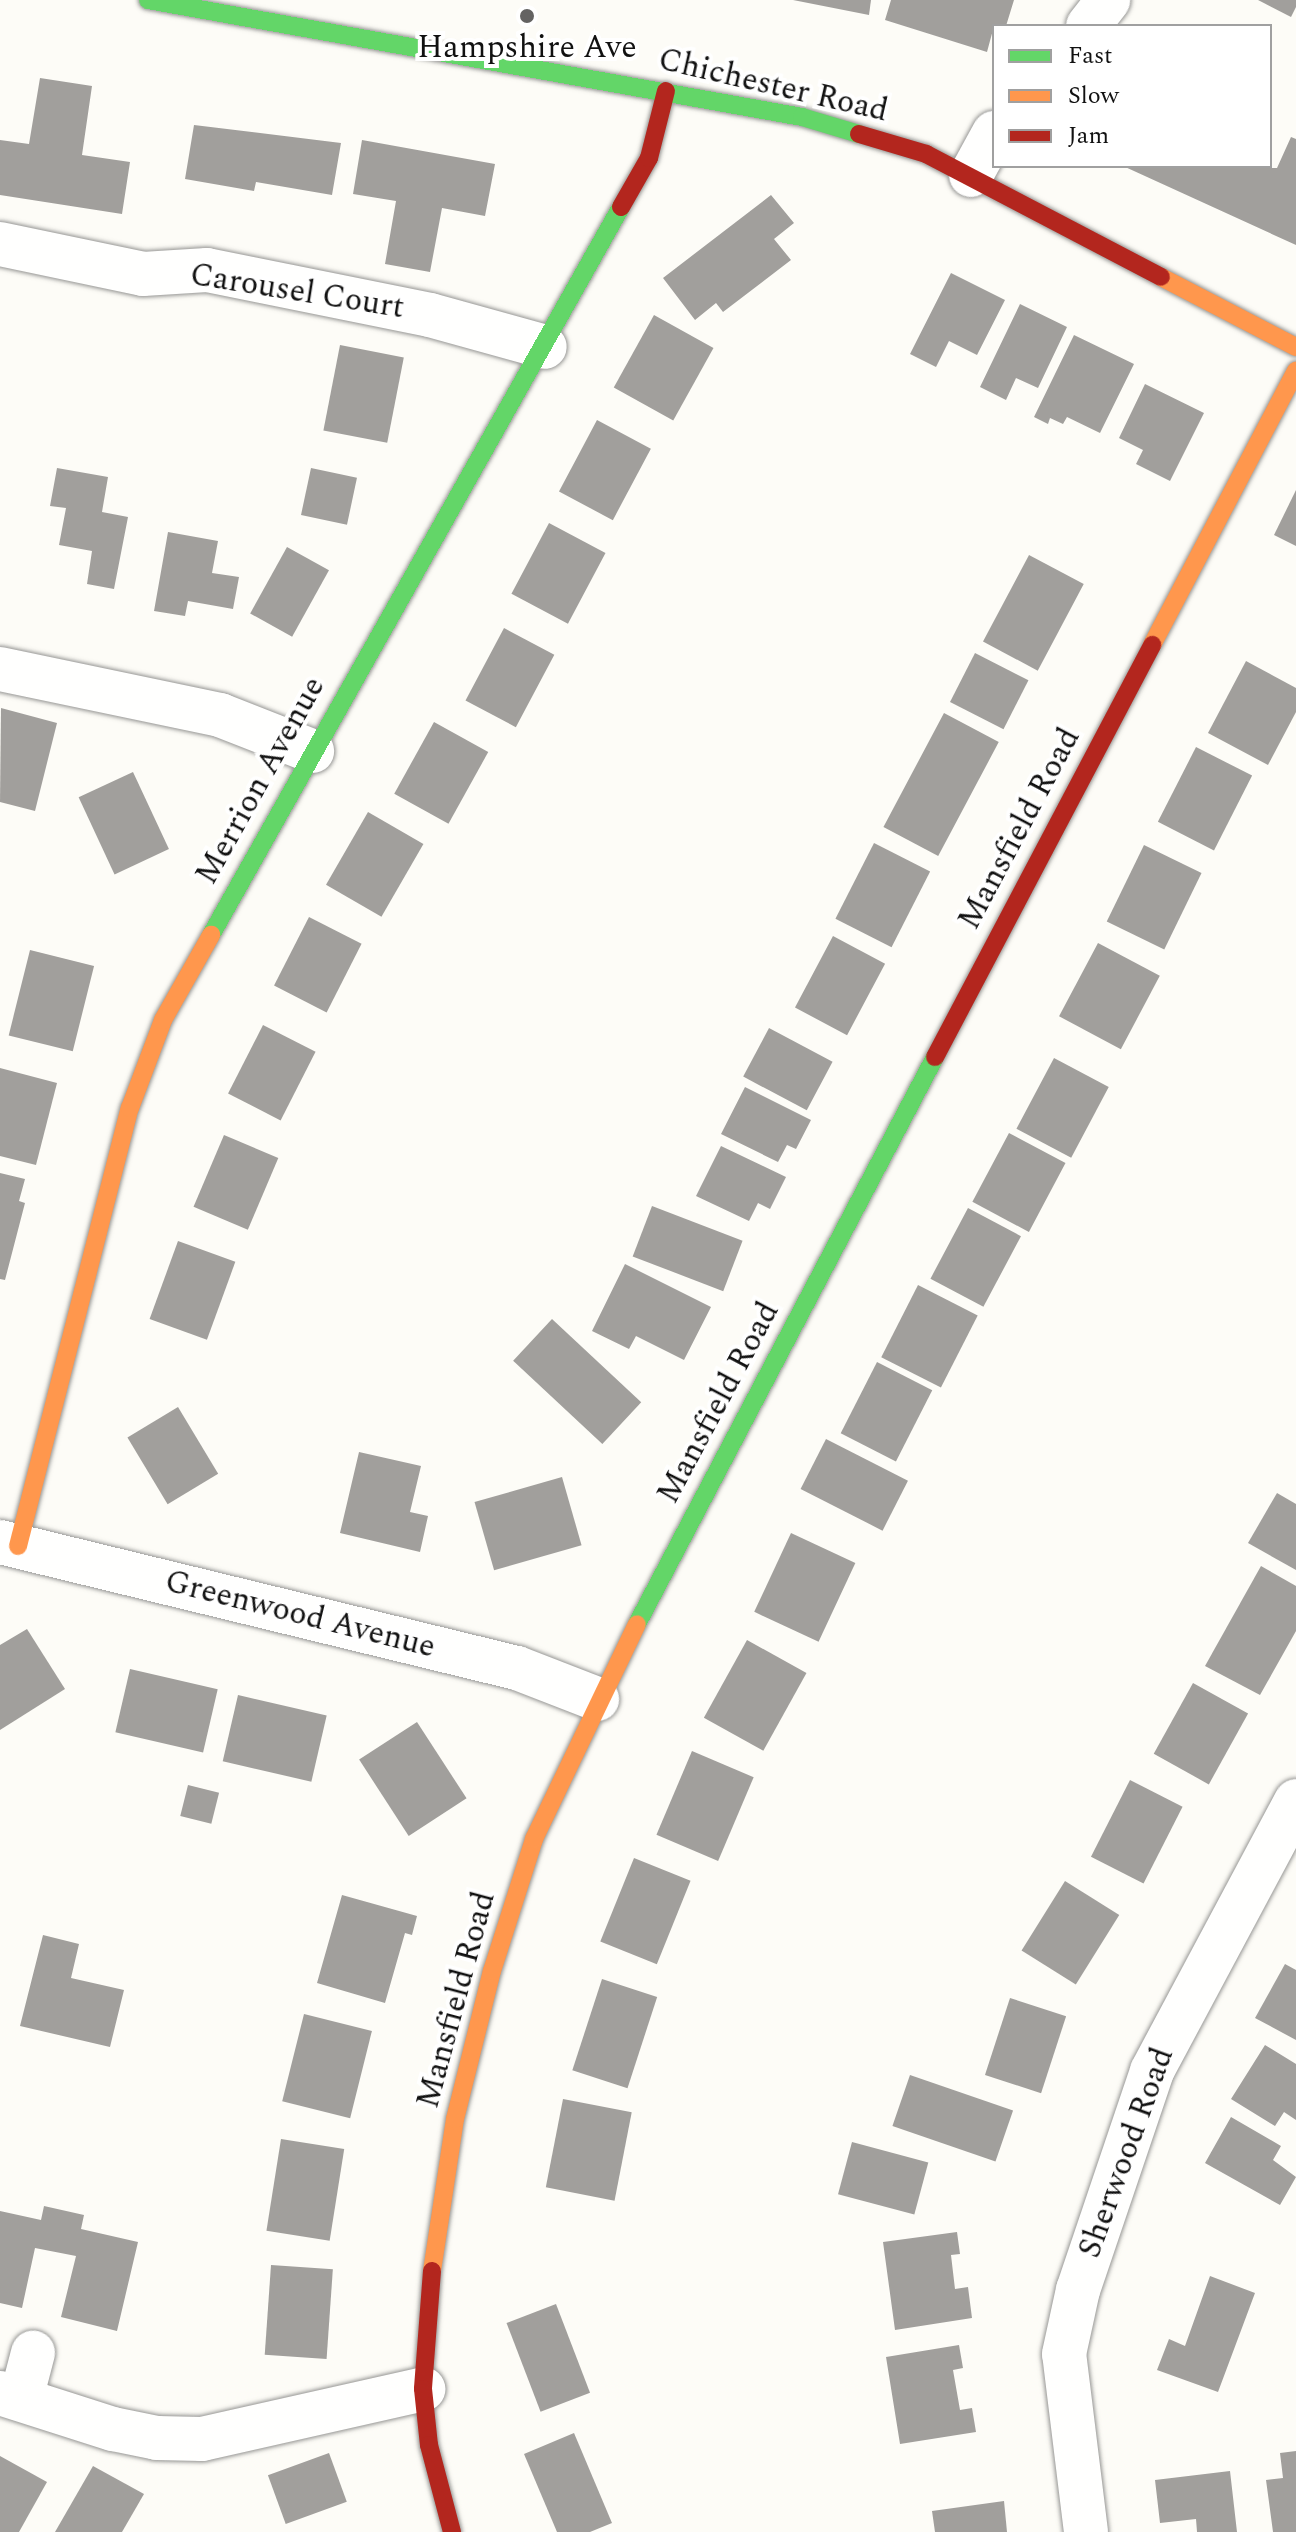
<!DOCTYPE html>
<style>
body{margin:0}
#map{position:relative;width:1296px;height:2532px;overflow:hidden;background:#fdfcf7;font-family:Spectral,serif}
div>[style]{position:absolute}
.building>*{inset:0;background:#a19f9c;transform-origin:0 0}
.roads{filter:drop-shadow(0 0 2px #979795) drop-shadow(0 0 2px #979795)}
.street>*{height:44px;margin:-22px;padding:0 22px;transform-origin:22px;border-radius:22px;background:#fffffe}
.fast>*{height:18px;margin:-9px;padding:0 9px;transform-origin:9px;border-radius:9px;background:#63d668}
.slow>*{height:18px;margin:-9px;padding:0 9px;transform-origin:9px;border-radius:9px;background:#ff974d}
.jam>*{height:18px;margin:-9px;padding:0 9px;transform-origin:9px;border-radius:9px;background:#b3261e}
.dots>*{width:22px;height:22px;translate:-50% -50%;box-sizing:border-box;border:4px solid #fff;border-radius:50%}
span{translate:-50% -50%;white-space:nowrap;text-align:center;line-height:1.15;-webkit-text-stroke:8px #fff;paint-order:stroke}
.poi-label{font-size:32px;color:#111}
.street-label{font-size:32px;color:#111}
.legend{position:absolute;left:992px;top:24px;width:280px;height:144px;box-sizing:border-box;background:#fff;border:2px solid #a0a0a0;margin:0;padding:10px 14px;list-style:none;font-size:24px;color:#111}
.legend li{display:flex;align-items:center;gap:16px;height:40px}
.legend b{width:40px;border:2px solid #a0a0a0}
</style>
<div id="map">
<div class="building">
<div style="clip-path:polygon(793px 0,871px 0,869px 15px)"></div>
<div style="clip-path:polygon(891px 0,1014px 0,1006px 26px,994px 26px,987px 52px,885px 20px)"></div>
<div style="clip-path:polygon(1258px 0,1296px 0,1296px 7px,1291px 17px)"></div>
<div style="clip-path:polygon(40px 78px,92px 86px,82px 155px,130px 162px,122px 214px,0 195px,0 140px,29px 144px)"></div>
<div style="clip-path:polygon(194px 125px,341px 143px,332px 195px,256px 182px,254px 191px,185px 179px)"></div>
<div style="clip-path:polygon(1291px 137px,1296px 139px,1296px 245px,1123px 166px,1277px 168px)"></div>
<div style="clip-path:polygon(362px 140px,495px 164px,485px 216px,442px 208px,430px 272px,385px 264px,396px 201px,353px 194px)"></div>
<div style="clip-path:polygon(771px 195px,794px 223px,774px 239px,791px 260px,723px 312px,716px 303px,695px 320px,663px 278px)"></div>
<div style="clip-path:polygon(951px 273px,1005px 300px,977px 355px,949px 341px,936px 367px,910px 354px)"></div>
<div style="clip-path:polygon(1020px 304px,1067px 327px,1038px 388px,1016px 378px,1006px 400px,980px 387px)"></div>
<div style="left:654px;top:315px;width:68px;height:83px;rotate:29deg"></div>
<div style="clip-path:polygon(1074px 335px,1134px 364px,1100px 433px,1067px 417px,1063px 424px,1050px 418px,1048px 424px,1034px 417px)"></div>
<div style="left:340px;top:345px;width:65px;height:87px;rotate:11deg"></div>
<div style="clip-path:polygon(1145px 384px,1204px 413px,1170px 481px,1136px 464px,1143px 450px,1119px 438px)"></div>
<div style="left:597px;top:420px;width:61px;height:81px;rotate:28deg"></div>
<div style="clip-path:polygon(57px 468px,108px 477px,102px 512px,128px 517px,114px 589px,87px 584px,92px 551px,59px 545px,66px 508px,50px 506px)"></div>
<div style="left:311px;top:468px;width:47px;height:48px;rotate:12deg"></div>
<div style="clip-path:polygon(1296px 490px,1296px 546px,1274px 535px)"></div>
<div style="left:549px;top:523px;width:64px;height:80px;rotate:28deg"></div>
<div style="clip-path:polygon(168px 532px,218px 541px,212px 573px,239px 577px,233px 609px,188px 601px,185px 616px,154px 611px)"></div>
<div style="left:287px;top:547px;width:48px;height:76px;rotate:29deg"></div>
<div style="left:1029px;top:555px;width:62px;height:98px;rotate:28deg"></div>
<div style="left:504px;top:628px;width:57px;height:82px;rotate:28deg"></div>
<div style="left:975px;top:653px;width:60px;height:55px;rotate:27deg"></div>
<div style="clip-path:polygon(1246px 661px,1296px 688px,1296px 712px,1268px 765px,1208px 733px)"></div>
<div style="clip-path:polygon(1px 708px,57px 723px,35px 811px,0 802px)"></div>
<div style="left:944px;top:713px;width:62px;height:129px;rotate:28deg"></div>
<div style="left:434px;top:722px;width:62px;height:82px;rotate:29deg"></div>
<div style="left:1196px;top:747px;width:63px;height:84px;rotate:27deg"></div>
<div style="left:133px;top:772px;width:85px;height:60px;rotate:65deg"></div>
<div style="left:368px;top:812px;width:64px;height:84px;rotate:30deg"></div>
<div style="left:874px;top:843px;width:63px;height:85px;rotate:27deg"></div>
<div style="left:1144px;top:845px;width:64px;height:85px;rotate:26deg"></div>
<div style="left:309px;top:917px;width:59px;height:77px;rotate:27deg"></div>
<div style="left:833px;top:936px;width:59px;height:81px;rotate:28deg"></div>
<div style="left:1098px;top:943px;width:70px;height:83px;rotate:28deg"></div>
<div style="left:30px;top:950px;width:66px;height:88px;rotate:14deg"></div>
<div style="left:263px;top:1025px;width:59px;height:77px;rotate:27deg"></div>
<div style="left:769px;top:1028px;width:72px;height:55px;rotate:28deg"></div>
<div style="left:1054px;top:1058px;width:62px;height:80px;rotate:28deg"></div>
<div style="clip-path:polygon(0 1068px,57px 1083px,36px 1165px,0 1156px)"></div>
<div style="clip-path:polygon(745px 1087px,811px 1120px,796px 1149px,787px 1145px,778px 1162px,721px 1134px)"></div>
<div style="left:1009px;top:1133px;width:64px;height:78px;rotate:28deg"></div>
<div style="left:224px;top:1135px;width:59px;height:78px;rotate:23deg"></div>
<div style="clip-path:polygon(721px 1146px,786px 1177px,770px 1209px,758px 1203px,749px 1221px,696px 1196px)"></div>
<div style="clip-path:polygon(0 1173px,25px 1179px,19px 1201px,25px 1203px,5px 1280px,0 1279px)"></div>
<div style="left:652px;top:1206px;width:97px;height:54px;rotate:21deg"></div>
<div style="left:968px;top:1208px;width:60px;height:80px;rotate:28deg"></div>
<div style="left:178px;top:1241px;width:61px;height:83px;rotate:20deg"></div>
<div style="clip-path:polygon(625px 1264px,711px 1307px,684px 1360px,636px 1336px,629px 1349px,592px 1331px)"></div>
<div style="left:918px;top:1285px;width:67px;height:81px;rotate:27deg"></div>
<div style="left:552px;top:1319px;width:122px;height:57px;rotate:43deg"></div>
<div style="left:877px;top:1362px;width:62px;height:80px;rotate:27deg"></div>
<div style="left:178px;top:1407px;width:78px;height:59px;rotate:59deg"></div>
<div style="left:826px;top:1439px;width:92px;height:56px;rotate:27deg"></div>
<div style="clip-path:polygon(359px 1452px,421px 1466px,410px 1512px,428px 1516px,420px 1552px,340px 1533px)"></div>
<div style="left:562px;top:1477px;width:71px;height:91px;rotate:74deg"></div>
<div style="clip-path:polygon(1277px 1493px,1296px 1504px,1296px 1570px,1248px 1543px)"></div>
<div style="left:791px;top:1533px;width:71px;height:87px;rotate:25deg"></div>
<div style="clip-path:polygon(1261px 1566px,1296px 1586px,1296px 1631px,1260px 1695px,1205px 1666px)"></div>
<div style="clip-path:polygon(27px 1629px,65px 1689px,0 1730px,0 1645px)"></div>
<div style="left:747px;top:1640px;width:68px;height:89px;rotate:29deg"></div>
<div style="left:130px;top:1669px;width:90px;height:65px;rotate:13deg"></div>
<div style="left:1193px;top:1683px;width:63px;height:81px;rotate:29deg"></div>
<div style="left:238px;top:1695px;width:91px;height:68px;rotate:13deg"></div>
<div style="left:417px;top:1722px;width:91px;height:69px;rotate:57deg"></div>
<div style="left:692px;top:1751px;width:67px;height:91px;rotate:23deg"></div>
<div style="left:1130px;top:1780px;width:59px;height:86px;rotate:27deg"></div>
<div style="left:188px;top:1785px;width:32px;height:32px;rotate:14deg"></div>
<div style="left:634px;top:1858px;width:61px;height:90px;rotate:22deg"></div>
<div style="left:1065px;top:1881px;width:64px;height:82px;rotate:32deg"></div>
<div style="clip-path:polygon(342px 1895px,417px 1916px,412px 1935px,405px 1933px,385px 2003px,317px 1983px)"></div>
<div style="clip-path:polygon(43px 1935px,79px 1944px,71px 1978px,124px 1990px,110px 2047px,20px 2026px)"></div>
<div style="clip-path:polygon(1285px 1964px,1296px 1970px,1296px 2040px,1255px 2018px)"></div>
<div style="left:602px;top:1979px;width:58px;height:96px;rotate:18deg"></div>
<div style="left:1010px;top:1998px;width:59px;height:81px;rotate:18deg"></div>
<div style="left:304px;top:2014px;width:70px;height:90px;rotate:14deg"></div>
<div style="clip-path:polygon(1265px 2045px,1296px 2064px,1296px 2120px,1284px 2112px,1275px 2126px,1231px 2099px)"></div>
<div style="left:910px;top:2075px;width:109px;height:54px;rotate:19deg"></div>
<div style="left:563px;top:2099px;width:70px;height:90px;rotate:11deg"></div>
<div style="clip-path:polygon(1231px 2117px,1281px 2146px,1273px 2160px,1296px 2177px,1280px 2205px,1205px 2163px)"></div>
<div style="left:281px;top:2139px;width:64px;height:93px;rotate:9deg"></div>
<div style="left:852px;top:2142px;width:79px;height:54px;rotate:15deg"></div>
<div style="clip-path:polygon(44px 2206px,84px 2215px,81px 2229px,138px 2242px,117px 2331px,61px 2317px,76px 2256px,35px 2248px,22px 2308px,0 2303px,0 2211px,41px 2220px)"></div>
<div style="clip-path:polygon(957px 2232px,960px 2254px,951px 2255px,955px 2289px,968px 2287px,972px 2318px,895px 2330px,883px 2242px)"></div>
<div style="left:271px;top:2265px;width:62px;height:90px;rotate:4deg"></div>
<div style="clip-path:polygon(1210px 2276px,1255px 2293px,1218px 2392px,1157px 2370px,1169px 2339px,1185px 2346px)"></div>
<div style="left:556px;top:2304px;width:95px;height:53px;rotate:69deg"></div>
<div style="clip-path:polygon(959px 2345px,963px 2368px,953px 2370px,960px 2410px,972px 2408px,976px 2432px,900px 2444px,886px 2357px)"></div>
<div style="clip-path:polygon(574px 2433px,612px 2523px,590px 2532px,557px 2532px,524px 2454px)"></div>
<div style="clip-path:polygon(1296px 2451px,1296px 2532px,1273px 2532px,1266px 2480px,1283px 2478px,1280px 2453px)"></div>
<div style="left:329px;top:2453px;width:52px;height:65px;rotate:70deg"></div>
<div style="clip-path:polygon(0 2456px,47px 2482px,19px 2532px,0 2532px)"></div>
<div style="clip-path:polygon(93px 2466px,144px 2494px,122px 2532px,55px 2532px)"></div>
<div style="clip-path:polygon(1230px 2471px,1237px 2532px,1197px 2532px,1196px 2519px,1160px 2523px,1155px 2480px)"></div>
<div style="clip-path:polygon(1004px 2501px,1007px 2532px,935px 2532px,932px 2511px)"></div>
</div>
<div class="roads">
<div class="street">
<div style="left:1088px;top:26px;width:33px;rotate:-52deg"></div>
<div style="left:971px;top:175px;width:48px;rotate:-61.3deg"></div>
<div style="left:0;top:244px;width:146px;rotate:11.8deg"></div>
<div style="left:143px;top:274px;width:64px;rotate:-3.6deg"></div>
<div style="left:207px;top:270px;width:227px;rotate:11.4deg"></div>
<div style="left:430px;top:315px;width:119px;rotate:15.5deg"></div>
<div style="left:0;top:669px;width:225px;rotate:11.8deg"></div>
<div style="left:220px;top:715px;width:99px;rotate:21.4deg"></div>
<div style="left:0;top:1542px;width:532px;rotate:13.7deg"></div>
<div style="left:517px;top:1668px;width:86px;rotate:21.2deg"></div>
<div style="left:0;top:2393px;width:119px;rotate:17.7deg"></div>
<div style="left:113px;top:2429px;width:45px;rotate:11.6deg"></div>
<div style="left:157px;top:2438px;width:45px;rotate:1.3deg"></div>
<div style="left:202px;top:2439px;width:227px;rotate:-12.7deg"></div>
<div style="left:21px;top:2399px;width:48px;rotate:-75.4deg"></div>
<div style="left:1086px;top:2532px;width:179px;rotate:-97deg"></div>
<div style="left:1064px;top:2354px;width:66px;rotate:-77.7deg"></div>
<div style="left:1078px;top:2290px;width:231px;rotate:-71.3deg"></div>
<div style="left:1152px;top:2071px;width:306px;rotate:-61.9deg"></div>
</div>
<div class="fast">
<div style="left:148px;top:0;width:664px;rotate:10.14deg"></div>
<div style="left:802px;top:117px;width:59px;rotate:16.6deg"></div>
<div style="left:211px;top:935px;width:836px;rotate:-60.61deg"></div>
<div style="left:637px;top:1624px;width:641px;rotate:-62.27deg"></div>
</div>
<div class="slow">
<div style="left:1161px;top:277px;width:152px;rotate:27.4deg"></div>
<div style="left:1152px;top:645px;width:310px;rotate:-62.3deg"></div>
<div style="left:18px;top:1546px;width:452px;rotate:-75.7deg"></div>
<div style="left:130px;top:1108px;width:94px;rotate:-69.4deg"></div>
<div style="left:163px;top:1020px;width:98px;rotate:-60.5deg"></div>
<div style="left:432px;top:2271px;width:154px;rotate:-81.4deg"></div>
<div style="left:455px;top:2119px;width:153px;rotate:-76deg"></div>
<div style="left:492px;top:1971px;width:139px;rotate:-72.3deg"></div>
<div style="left:534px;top:1839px;width:238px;rotate:-64.4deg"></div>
</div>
<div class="jam">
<div style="left:859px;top:134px;width:70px;rotate:16.6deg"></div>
<div style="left:926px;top:154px;width:265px;rotate:27.6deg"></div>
<div style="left:621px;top:207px;width:56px;rotate:-60.3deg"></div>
<div style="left:649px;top:158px;width:69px;rotate:-75.8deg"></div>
<div style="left:935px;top:1057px;width:466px;rotate:-62.2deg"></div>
<div style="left:432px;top:2271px;width:118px;rotate:94.4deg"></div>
<div style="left:423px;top:2389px;width:56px;rotate:83.9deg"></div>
<div style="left:429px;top:2445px;width:90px;rotate:75.2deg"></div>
</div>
</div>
<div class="dots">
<div style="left:527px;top:16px;background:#646362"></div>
</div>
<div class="poi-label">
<span style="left:527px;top:48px">Hampshire Ave</span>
</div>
<div class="street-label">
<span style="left:773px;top:86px;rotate:13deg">Chichester Road</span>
<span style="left:297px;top:292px;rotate:9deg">Carousel Court</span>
<span style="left:261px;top:781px;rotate:-61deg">Merrion Avenue</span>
<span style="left:1020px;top:829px;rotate:-62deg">Mansfield Road</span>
<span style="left:719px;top:1403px;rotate:-62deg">Mansfield Road</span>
<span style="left:300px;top:1615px;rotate:14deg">Greenwood Avenue</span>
<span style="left:457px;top:2000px;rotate:-75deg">Mansfield Road</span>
<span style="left:1127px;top:2153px;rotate:-70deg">Sherwood Road</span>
</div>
<ul class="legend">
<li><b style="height:10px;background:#63d668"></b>Fast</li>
<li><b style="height:10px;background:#ff974d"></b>Slow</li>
<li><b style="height:10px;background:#b3261e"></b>Jam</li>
</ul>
</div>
